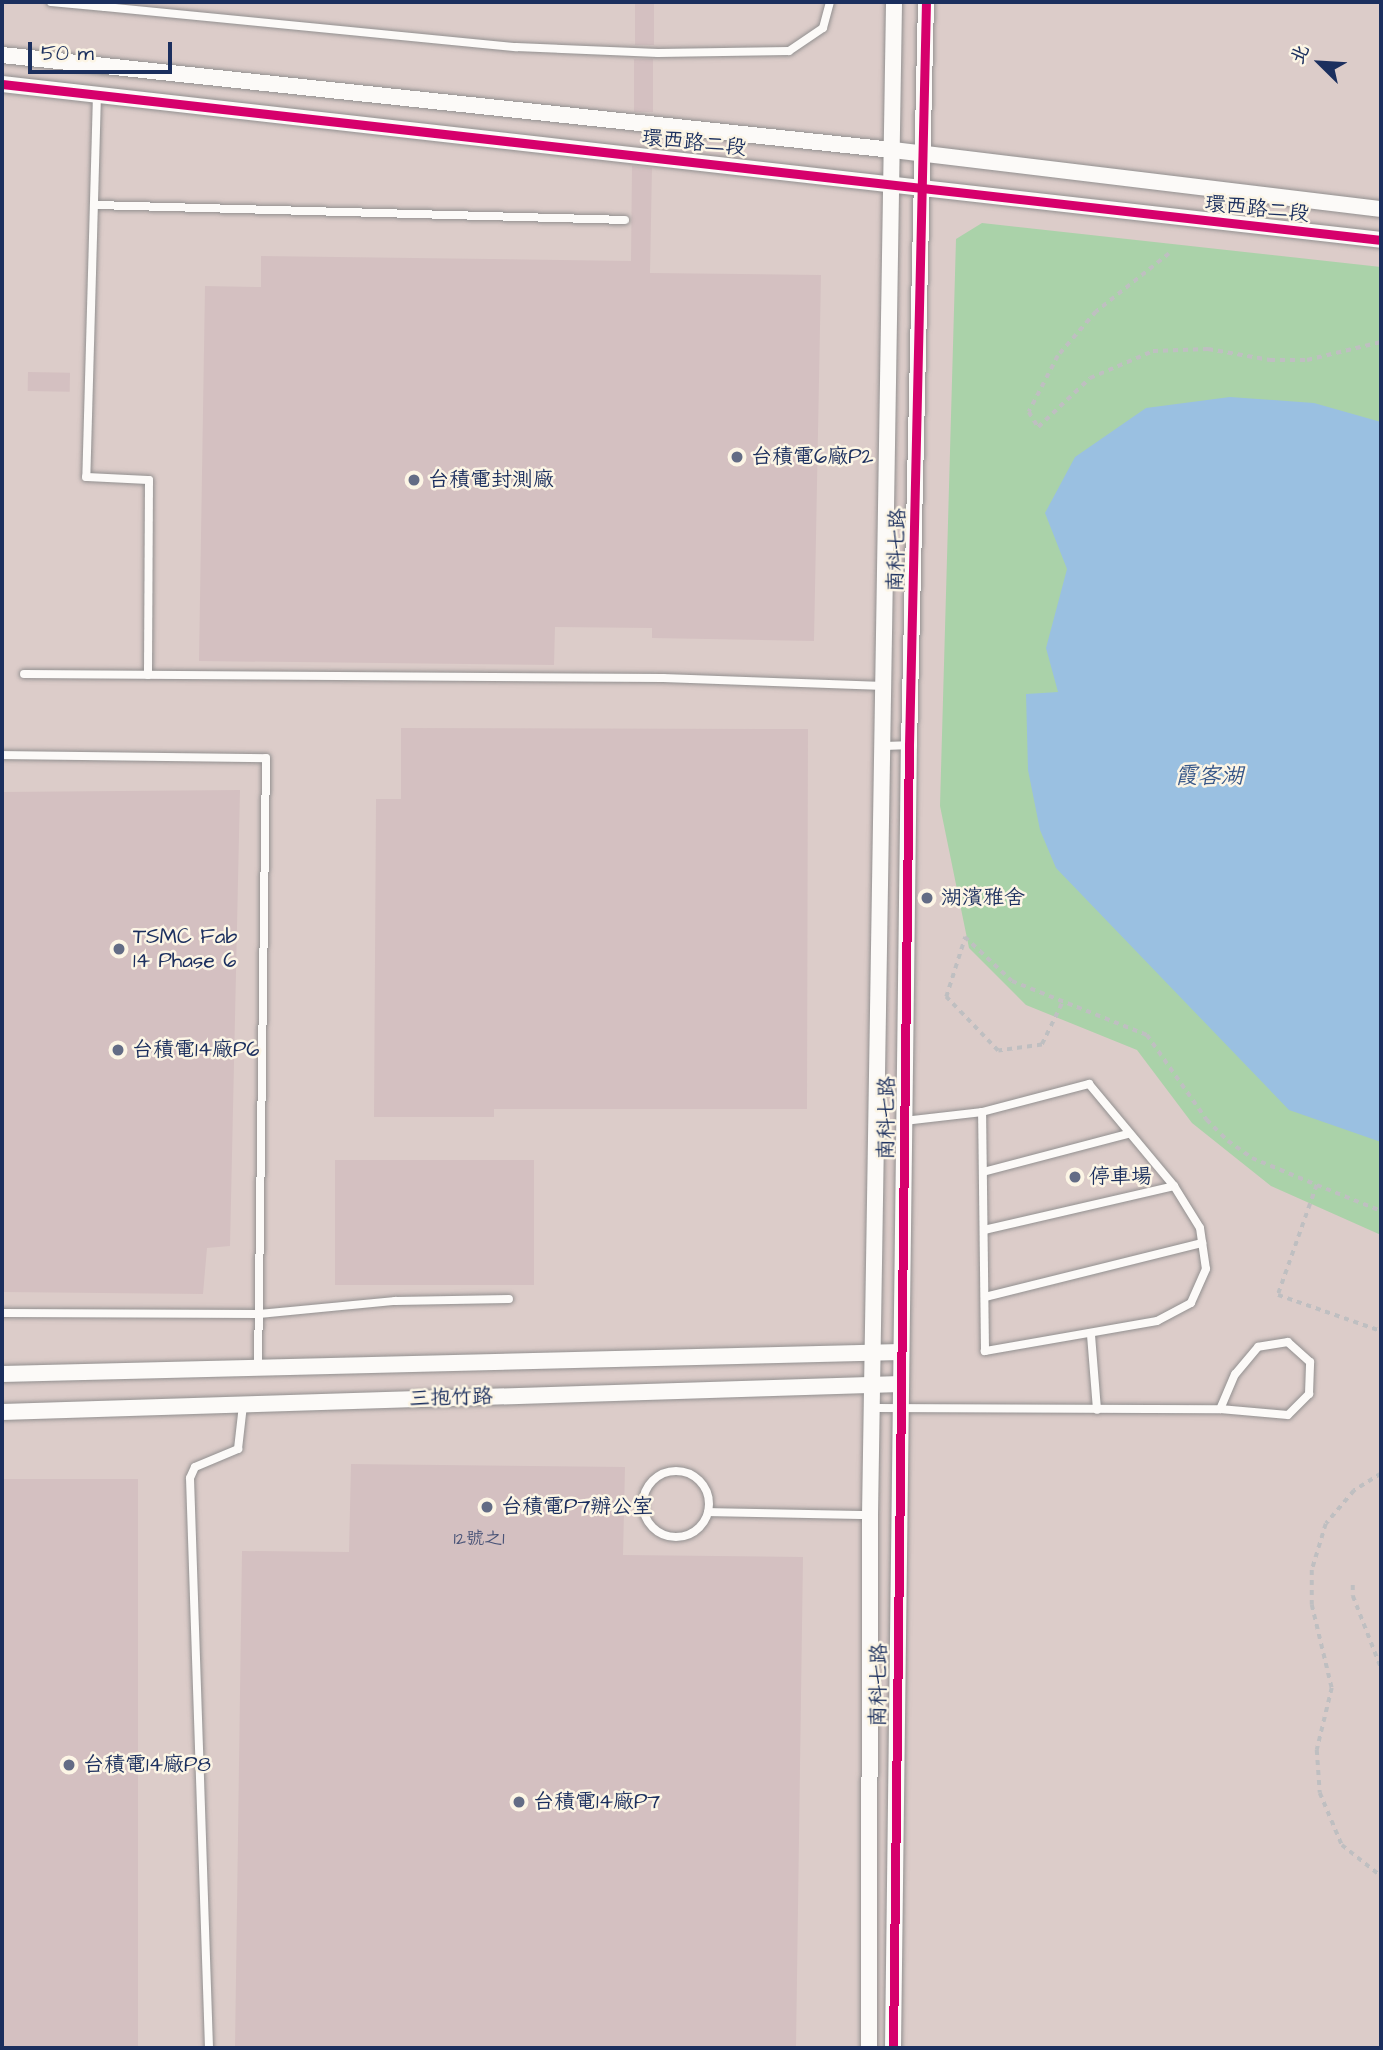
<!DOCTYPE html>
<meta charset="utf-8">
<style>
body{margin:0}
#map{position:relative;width:1383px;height:2050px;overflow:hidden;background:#e8dece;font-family:"Architects Daughter","LXGW WenKai TC",sans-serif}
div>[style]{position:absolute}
.industrial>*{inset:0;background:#dcccc9;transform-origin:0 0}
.green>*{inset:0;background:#aad2a9}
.water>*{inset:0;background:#9ac0e1}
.building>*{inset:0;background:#d4c0c1;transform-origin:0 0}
.path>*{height:3.5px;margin-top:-1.75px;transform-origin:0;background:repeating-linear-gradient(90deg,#bfbfc1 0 5px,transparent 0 10px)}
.roads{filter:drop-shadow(0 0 2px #929090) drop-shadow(0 0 2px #929090)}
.service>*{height:8px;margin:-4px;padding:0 4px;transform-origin:4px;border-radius:4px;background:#fcfaf8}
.service>.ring{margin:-4px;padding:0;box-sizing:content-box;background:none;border:8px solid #fcfaf8;border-radius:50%}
.minor>*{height:16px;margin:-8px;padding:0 8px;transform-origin:8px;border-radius:8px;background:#fcfaf8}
.cycleway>*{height:9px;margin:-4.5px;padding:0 4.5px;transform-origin:4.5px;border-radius:4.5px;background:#d6006c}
.dots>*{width:19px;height:19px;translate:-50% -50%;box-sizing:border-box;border:4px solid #fcf5e5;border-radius:50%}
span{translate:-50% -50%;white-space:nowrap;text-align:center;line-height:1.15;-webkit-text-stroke:5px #fcf5e5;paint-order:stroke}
.number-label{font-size:18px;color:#495377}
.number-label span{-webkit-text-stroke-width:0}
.street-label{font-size:21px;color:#1b2f5e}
.poi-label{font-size:21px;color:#1b2f5e}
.left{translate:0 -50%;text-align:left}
.water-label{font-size:23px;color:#375788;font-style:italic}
.frame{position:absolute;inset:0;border:4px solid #1b2f5e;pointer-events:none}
.north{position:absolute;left:1285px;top:28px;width:70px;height:70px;-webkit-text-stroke:5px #fcf5e5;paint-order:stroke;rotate:294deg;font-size:19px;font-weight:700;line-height:28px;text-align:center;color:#1b2f5e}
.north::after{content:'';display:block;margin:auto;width:24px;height:32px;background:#1b2f5e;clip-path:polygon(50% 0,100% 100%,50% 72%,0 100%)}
.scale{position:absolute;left:28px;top:42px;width:144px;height:32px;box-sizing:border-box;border:4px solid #1b2f5e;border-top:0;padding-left:9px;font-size:21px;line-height:24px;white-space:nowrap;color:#1b2f5e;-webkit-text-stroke:5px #fcf5e5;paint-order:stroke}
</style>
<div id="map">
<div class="industrial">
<div style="left:2px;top:2px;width:1379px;height:2046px"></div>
</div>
<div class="green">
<div style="clip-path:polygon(982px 223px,1381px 267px,1381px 1235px,1271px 1186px,1192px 1123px,1137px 1050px,1026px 1005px,969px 948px,940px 806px,956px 239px)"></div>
</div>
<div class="water">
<div style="clip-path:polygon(1230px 397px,1314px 403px,1381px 422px,1381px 1142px,1289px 1110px,1056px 868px,1040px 830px,1028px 770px,1026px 694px,1058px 692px,1046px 648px,1067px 569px,1045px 513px,1075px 457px,1146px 408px)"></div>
</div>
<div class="building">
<div style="left:635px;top:2px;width:19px;height:43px"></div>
<div style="left:634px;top:59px;width:19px;height:53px"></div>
<div style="clip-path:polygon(632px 166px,652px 168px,650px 273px,821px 275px,814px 641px,652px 638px,652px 628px,555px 627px,554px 665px,199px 661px,205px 286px,261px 287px,261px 256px,631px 261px)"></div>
<div style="left:28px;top:372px;width:42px;height:19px;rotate:1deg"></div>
<div style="clip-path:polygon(401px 728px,808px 729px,807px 1109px,494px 1109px,494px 1117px,374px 1117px,376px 799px,401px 799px)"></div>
<div style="clip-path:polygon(240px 790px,230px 1246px,207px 1248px,203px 1294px,2px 1292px,2px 792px)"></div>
<div style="left:335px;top:1160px;width:199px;height:125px"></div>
<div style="clip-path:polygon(351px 1464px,625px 1467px,623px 1555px,803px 1557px,796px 2048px,235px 2048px,242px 1551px,349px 1552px)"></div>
<div style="left:138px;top:1479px;width:569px;height:136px;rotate:90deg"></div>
</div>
<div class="path">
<div style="left:1169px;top:254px;width:93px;rotate:141.5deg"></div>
<div style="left:1096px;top:312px;width:58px;rotate:130.8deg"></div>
<div style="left:1058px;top:356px;width:63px;rotate:117.4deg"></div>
<div style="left:1029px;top:412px;width:17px;rotate:59deg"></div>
<div style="left:1038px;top:427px;width:71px;rotate:-43.3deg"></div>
<div style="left:1090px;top:378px;width:69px;rotate:-23.2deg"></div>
<div style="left:1153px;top:351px;width:55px;rotate:-2.1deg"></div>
<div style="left:1208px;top:349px;width:63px;rotate:10.1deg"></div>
<div style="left:1270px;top:360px;width:37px"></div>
<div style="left:1307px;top:360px;width:76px;rotate:-13.7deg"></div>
<div style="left:1062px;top:1004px;width:46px;rotate:116deg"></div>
<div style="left:1042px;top:1045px;width:44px;rotate:172.2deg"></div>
<div style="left:998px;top:1051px;width:75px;rotate:-133.9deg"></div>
<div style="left:946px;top:997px;width:63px;rotate:-72.4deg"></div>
<div style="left:965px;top:937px;width:64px;rotate:43.1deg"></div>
<div style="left:1012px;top:981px;width:145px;rotate:21.8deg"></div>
<div style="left:1147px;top:1035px;width:104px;rotate:54.8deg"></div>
<div style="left:1207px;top:1120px;width:30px;rotate:45deg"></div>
<div style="left:1228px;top:1141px;width:29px;rotate:35deg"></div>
<div style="left:1252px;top:1158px;width:70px;rotate:22.6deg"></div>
<div style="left:1317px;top:1185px;width:117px;rotate:109.5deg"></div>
<div style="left:1278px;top:1295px;width:109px;rotate:19.3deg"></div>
<div style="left:1317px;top:1185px;width:69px;rotate:22.1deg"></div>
<div style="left:1381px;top:1474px;width:32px;rotate:148deg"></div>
<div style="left:1354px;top:1491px;width:43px;rotate:130.3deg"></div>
<div style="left:1326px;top:1524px;width:48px;rotate:106.9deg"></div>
<div style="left:1312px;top:1570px;width:35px;rotate:90deg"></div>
<div style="left:1312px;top:1605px;width:85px;rotate:76.5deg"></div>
<div style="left:1332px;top:1688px;width:64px;rotate:103.6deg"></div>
<div style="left:1317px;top:1750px;width:43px;rotate:86deg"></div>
<div style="left:1320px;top:1793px;width:56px;rotate:67.1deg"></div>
<div style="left:1342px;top:1845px;width:50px;rotate:38.5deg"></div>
<div style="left:1353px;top:1585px;width:11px;rotate:90deg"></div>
<div style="left:1353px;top:1596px;width:77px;rotate:68.7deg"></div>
</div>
<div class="roads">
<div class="service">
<div style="left:51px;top:2px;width:54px;rotate:5.3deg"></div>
<div style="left:105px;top:2px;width:5px;rotate:90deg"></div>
<div style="left:105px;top:7px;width:413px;rotate:5.6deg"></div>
<div style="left:516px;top:47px;width:142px;rotate:2.4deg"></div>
<div style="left:658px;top:53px;width:131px;rotate:-0.9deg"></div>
<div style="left:789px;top:51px;width:41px;rotate:-34.1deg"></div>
<div style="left:823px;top:28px;width:27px;rotate:-75deg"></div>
<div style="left:97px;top:94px;width:383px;rotate:91.6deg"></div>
<div style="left:86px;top:477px;width:63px;rotate:2.7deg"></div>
<div style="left:149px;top:480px;width:195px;rotate:90.3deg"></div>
<div style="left:96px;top:205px;width:529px;rotate:1.62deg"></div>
<div style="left:24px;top:674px;width:639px;rotate:0.36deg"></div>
<div style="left:663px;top:678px;width:221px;rotate:2.1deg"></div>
<div style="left:881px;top:746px;width:28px;rotate:-2deg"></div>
<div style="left:2px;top:755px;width:264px;rotate:0.7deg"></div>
<div style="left:266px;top:758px;width:610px;rotate:90.75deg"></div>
<div style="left:904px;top:1121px;width:79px;rotate:-6.6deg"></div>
<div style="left:982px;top:1112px;width:111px;rotate:-14.7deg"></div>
<div style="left:1089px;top:1084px;width:133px;rotate:50.2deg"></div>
<div style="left:1174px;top:1186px;width:49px;rotate:58.2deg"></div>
<div style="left:1200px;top:1228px;width:41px;rotate:81.7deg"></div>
<div style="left:1206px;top:1269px;width:37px;rotate:114deg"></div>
<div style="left:1191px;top:1303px;width:38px;rotate:152deg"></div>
<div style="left:1157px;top:1321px;width:175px;rotate:170.1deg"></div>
<div style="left:985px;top:1351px;width:239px;rotate:-90.7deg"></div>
<div style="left:983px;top:1172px;width:150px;rotate:-14.7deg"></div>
<div style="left:984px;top:1230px;width:195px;rotate:-13deg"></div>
<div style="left:985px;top:1297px;width:224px;rotate:-14deg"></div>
<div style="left:2px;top:1313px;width:257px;rotate:0.2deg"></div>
<div style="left:259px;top:1314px;width:137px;rotate:-5.5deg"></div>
<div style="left:395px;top:1301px;width:114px;rotate:-1deg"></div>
<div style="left:1091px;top:1335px;width:75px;rotate:85.4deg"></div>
<div style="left:873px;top:1408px;width:347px;rotate:0.2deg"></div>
<div style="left:1220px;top:1409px;width:68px;rotate:5deg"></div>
<div style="left:1288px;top:1415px;width:30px;rotate:-45deg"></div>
<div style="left:1309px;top:1394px;width:32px;rotate:-88deg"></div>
<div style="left:1310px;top:1362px;width:30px;rotate:-138deg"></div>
<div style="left:1288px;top:1342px;width:30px;rotate:171deg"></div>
<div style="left:1258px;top:1347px;width:35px;rotate:130deg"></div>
<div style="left:1235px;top:1374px;width:38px;rotate:113deg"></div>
<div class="ring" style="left:643px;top:1471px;width:58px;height:58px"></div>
<div style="left:708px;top:1512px;width:162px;rotate:1.1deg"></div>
<div style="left:209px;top:2048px;width:570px;rotate:-91.91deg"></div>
<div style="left:190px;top:1478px;width:12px;rotate:-66deg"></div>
<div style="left:195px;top:1467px;width:47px;rotate:-22.7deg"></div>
<div style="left:238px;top:1449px;width:44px;rotate:-83.5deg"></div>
</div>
<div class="minor">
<div style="left:2px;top:55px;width:896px;rotate:6.09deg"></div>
<div style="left:893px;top:150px;width:492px;rotate:6.9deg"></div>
<div style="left:2px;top:84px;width:1388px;rotate:6.45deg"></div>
<div style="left:2px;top:1374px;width:899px;rotate:-1.4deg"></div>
<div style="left:2px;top:1412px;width:899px;rotate:-1.78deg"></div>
<div style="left:869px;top:2048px;width:533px;rotate:-89.89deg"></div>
<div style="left:870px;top:1515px;width:1513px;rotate:-89.09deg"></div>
<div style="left:893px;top:2048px;width:1303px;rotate:-89.3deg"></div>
<div style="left:909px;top:745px;width:743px;rotate:-88.69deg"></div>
</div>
</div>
<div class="cycleway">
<div style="left:2px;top:84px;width:1388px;rotate:6.45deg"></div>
<div style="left:893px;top:2048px;width:1303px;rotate:-89.3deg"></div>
<div style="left:909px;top:745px;width:743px;rotate:-88.69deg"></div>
</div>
<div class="dots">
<div style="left:737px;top:457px;background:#636c85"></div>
<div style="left:414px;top:480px;background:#636c85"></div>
<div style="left:927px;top:898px;background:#636c85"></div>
<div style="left:119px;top:949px;background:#636c85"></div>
<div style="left:118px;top:1050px;background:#636c85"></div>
<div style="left:1075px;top:1177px;background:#636c85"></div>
<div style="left:487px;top:1507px;background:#636c85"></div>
<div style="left:69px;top:1765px;background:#636c85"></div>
<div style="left:519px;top:1802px;background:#636c85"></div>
</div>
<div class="number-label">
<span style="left:479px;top:1539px">12號之1</span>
</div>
<div class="street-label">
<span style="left:694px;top:143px;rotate:6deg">環西路二段</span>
<span style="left:1257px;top:209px;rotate:6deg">環西路二段</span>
<span style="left:897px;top:550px;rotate:-88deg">南科七路</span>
<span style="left:887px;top:1118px;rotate:-89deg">南科七路</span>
<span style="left:451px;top:1398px;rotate:-2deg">三抱竹路</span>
<span style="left:879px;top:1685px;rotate:-89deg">南科七路</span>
</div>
<div class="poi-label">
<span class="left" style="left:751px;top:457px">台積電6廠P2</span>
<span class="left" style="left:428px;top:480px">台積電封測廠</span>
<span class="left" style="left:941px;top:898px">湖濱雅舍</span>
<span class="left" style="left:133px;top:949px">TSMC Fab<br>14 Phase 6</span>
<span class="left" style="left:132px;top:1050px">台積電14廠P6</span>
<span class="left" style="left:1089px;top:1177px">停車場</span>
<span class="left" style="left:501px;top:1507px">台積電P7辦公室</span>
<span class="left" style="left:83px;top:1765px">台積電14廠P8</span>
<span class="left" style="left:533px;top:1802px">台積電14廠P7</span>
</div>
<div class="water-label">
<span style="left:1209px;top:776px">霞客湖</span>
</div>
<div class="frame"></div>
<div class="north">北</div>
<div class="scale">50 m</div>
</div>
